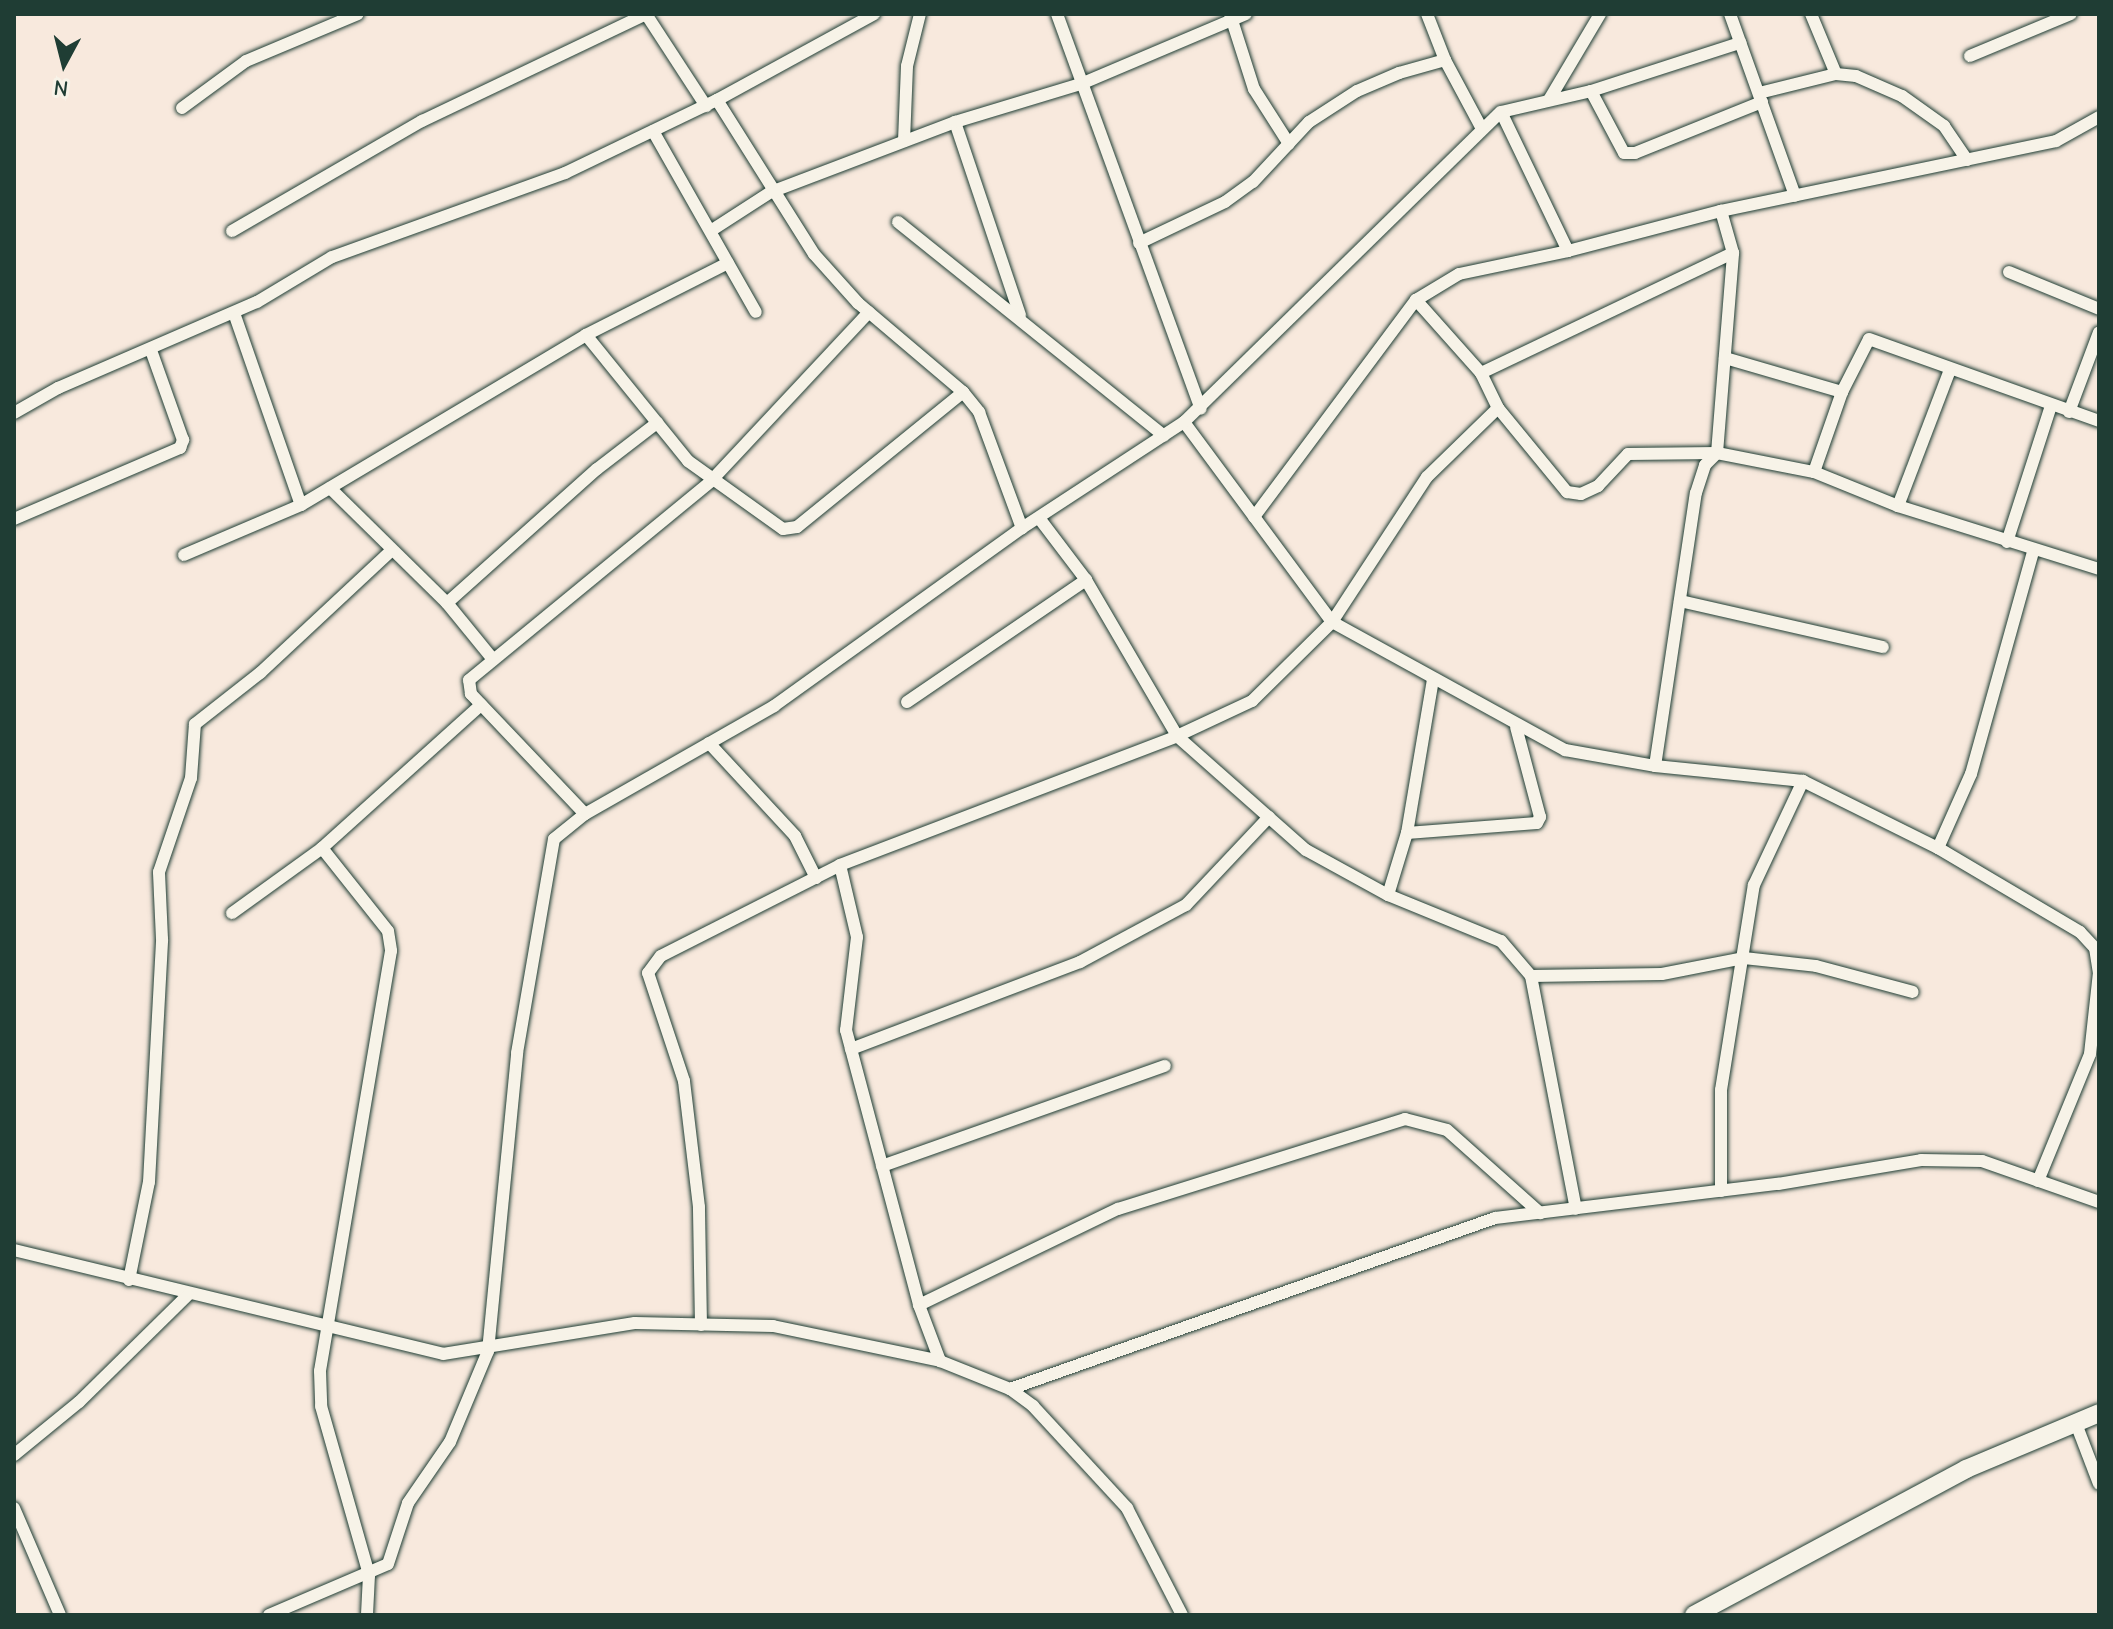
<!DOCTYPE html>
<style>
body{margin:0}
#map{position:relative;width:2113px;height:1629px;overflow:hidden;background:#f8e9dd;font-family:"Comic Neue",sans-serif}
div>[style]{position:absolute}
.roads{filter:drop-shadow(0 0 2px #1f3d34) drop-shadow(0 0 2px #1f3d34)}
.street>*{height:12px;margin:-6px;padding:0 6px;transform-origin:6px;border-radius:6px;background:#f7f3e8}
.secondary>*{height:18px;margin:-9px;padding:0 9px;transform-origin:9px;border-radius:9px;background:#f7f3e8}
span{translate:-50% -50%;white-space:nowrap;text-align:center;line-height:1.15;-webkit-text-stroke:6px #f7f3e8;paint-order:stroke}
.frame{position:absolute;inset:0;border:16px solid #1f3d34;pointer-events:none}
.north{position:absolute;left:24px;top:24px;width:80px;height:80px;-webkit-text-stroke:6px #f7f3e8;paint-order:stroke;rotate:187deg;font-size:22px;font-weight:700;line-height:32px;text-align:center;color:#1f3d34}
.north::after{content:'';display:block;margin:auto;width:28px;height:36px;background:#1f3d34;clip-path:polygon(50% 0,100% 100%,50% 72%,0 100%)}
</style>
<div id="map">
<div class="roads">
<div class="street">
<div style="left:646px;top:14px;width:110px;rotate:56.9deg"></div>
<div style="left:1057px;top:14px;width:420px;rotate:70deg"></div>
<div style="left:1230px;top:14px;width:79px;rotate:72.3deg"></div>
<div style="left:1254px;top:89px;width:65px;rotate:57.5deg"></div>
<div style="left:1427px;top:14px;width:49px;rotate:68.6deg"></div>
<div style="left:1730px;top:14px;width:193px;rotate:70.3deg"></div>
<div style="left:1811px;top:14px;width:65px;rotate:67.4deg"></div>
<div style="left:1970px;top:56px;width:109px;rotate:-22.6deg"></div>
<div style="left:1591px;top:91px;width:70px;rotate:62deg"></div>
<div style="left:1624px;top:153px;width:11px"></div>
<div style="left:1635px;top:153px;width:137px;rotate:-21.9deg"></div>
<div style="left:1759px;top:93px;width:79px;rotate:-13.9deg"></div>
<div style="left:1836px;top:74px;width:20px;rotate:6deg"></div>
<div style="left:1856px;top:76px;width:50px;rotate:23.5deg"></div>
<div style="left:1902px;top:96px;width:52px;rotate:35.5deg"></div>
<div style="left:1944px;top:126px;width:41px;rotate:55.9deg"></div>
<div style="left:717px;top:100px;width:182px;rotate:57.8deg"></div>
<div style="left:814px;top:254px;width:66px;rotate:48.1deg"></div>
<div style="left:858px;top:303px;width:138px;rotate:40.3deg"></div>
<div style="left:963px;top:392px;width:26px;rotate:51deg"></div>
<div style="left:979px;top:412px;width:124px;rotate:69.7deg"></div>
<div style="left:1549px;top:100px;width:100px;rotate:-59.3deg"></div>
<div style="left:182px;top:108px;width:79px;rotate:-36.3deg"></div>
<div style="left:246px;top:61px;width:121px;rotate:-22.8deg"></div>
<div style="left:955px;top:122px;width:204px;rotate:71.4deg"></div>
<div style="left:653px;top:131px;width:208px;rotate:60.4deg"></div>
<div style="left:904px;top:141px;width:75px;rotate:-87.7deg"></div>
<div style="left:907px;top:66px;width:54px;rotate:-76deg"></div>
<div style="left:898px;top:222px;width:341px;rotate:38.8deg"></div>
<div style="left:712px;top:230px;width:70px;rotate:-32.8deg"></div>
<div style="left:771px;top:192px;width:197px;rotate:-20.8deg"></div>
<div style="left:955px;top:122px;width:132px;rotate:-16.8deg"></div>
<div style="left:1081px;top:84px;width:179px;rotate:-23deg"></div>
<div style="left:232px;top:231px;width:220px;rotate:-30.1deg"></div>
<div style="left:422px;top:121px;width:248px;rotate:-25.5deg"></div>
<div style="left:1139px;top:243px;width:95px;rotate:-25.5deg"></div>
<div style="left:1225px;top:202px;width:34px;rotate:-36deg"></div>
<div style="left:1253px;top:182px;width:82px;rotate:-47deg"></div>
<div style="left:1309px;top:122px;width:57px;rotate:-32.9deg"></div>
<div style="left:1357px;top:91px;width:46px;rotate:-23.2deg"></div>
<div style="left:1399px;top:73px;width:48px;rotate:-15.8deg"></div>
<div style="left:1445px;top:60px;width:78px;rotate:61.8deg"></div>
<div style="left:1568px;top:251px;width:158px;rotate:-14.7deg"></div>
<div style="left:1721px;top:211px;width:342px;rotate:-11.8deg"></div>
<div style="left:2056px;top:141px;width:49px;rotate:-29.2deg"></div>
<div style="left:2009px;top:272px;width:97px;rotate:22.3deg"></div>
<div style="left:234px;top:313px;width:203px;rotate:70.8deg"></div>
<div style="left:586px;top:335px;width:162px;rotate:51deg"></div>
<div style="left:688px;top:461px;width:117px;rotate:35.6deg"></div>
<div style="left:783px;top:529px;width:14px;rotate:-8deg"></div>
<div style="left:797px;top:527px;width:214px;rotate:-39.1deg"></div>
<div style="left:1725px;top:358px;width:122px;rotate:16.2deg"></div>
<div style="left:1481px;top:373px;width:279px;rotate:-25.5deg"></div>
<div style="left:1498px;top:408px;width:109px;rotate:50.6deg"></div>
<div style="left:1567px;top:492px;width:14px;rotate:8deg"></div>
<div style="left:1581px;top:494px;width:19px;rotate:-25deg"></div>
<div style="left:1598px;top:486px;width:44px;rotate:-46.8deg"></div>
<div style="left:1628px;top:454px;width:89px;rotate:-0.6deg"></div>
<div style="left:1717px;top:453px;width:99px;rotate:11.1deg"></div>
<div style="left:1814px;top:472px;width:91px;rotate:22deg"></div>
<div style="left:1898px;top:506px;width:211px;rotate:17.4deg"></div>
<div style="left:2069px;top:412px;width:85px;rotate:-69.4deg"></div>
<div style="left:14px;top:413px;width:51px;rotate:-29.6deg"></div>
<div style="left:58px;top:388px;width:217px;rotate:-23.4deg"></div>
<div style="left:257px;top:302px;width:87px;rotate:-31deg"></div>
<div style="left:332px;top:257px;width:248px;rotate:-19.8deg"></div>
<div style="left:565px;top:173px;width:169px;rotate:-25.7deg"></div>
<div style="left:717px;top:100px;width:179px;rotate:-28.7deg"></div>
<div style="left:1184px;top:422px;width:249px;rotate:53.5deg"></div>
<div style="left:1332px;top:622px;width:266px;rotate:28.8deg"></div>
<div style="left:1565px;top:750px;width:91px;rotate:10.1deg"></div>
<div style="left:1655px;top:766px;width:149px;rotate:5.8deg"></div>
<div style="left:1803px;top:781px;width:151px;rotate:26.4deg"></div>
<div style="left:1938px;top:848px;width:165px;rotate:30.6deg"></div>
<div style="left:2080px;top:932px;width:22px;rotate:47deg"></div>
<div style="left:2095px;top:948px;width:24px;rotate:81deg"></div>
<div style="left:1814px;top:472px;width:85px;rotate:-70.7deg"></div>
<div style="left:1842px;top:392px;width:59px;rotate:-63deg"></div>
<div style="left:1869px;top:339px;width:244px;rotate:19.6deg"></div>
<div style="left:330px;top:488px;width:164px;rotate:44.5deg"></div>
<div style="left:447px;top:603px;width:70px;rotate:50.8deg"></div>
<div style="left:1898px;top:506px;width:146px;rotate:-69.1deg"></div>
<div style="left:1254px;top:517px;width:271px;rotate:-53.3deg"></div>
<div style="left:1416px;top:300px;width:50px;rotate:-31.2deg"></div>
<div style="left:1459px;top:274px;width:111px;rotate:-11.9deg"></div>
<div style="left:1568px;top:251px;width:154px;rotate:-115.7deg"></div>
<div style="left:1501px;top:112px;width:92px;rotate:-13.1deg"></div>
<div style="left:1591px;top:91px;width:157px;rotate:-17.9deg"></div>
<div style="left:1039px;top:518px;width:78px;rotate:52.8deg"></div>
<div style="left:1086px;top:580px;width:181px;rotate:59.7deg"></div>
<div style="left:1177px;top:736px;width:172px;rotate:41.5deg"></div>
<div style="left:1306px;top:850px;width:94px;rotate:28.8deg"></div>
<div style="left:1388px;top:895px;width:122px;rotate:22.2deg"></div>
<div style="left:1501px;top:941px;width:46px;rotate:49.4deg"></div>
<div style="left:1531px;top:976px;width:237px;rotate:79.1deg"></div>
<div style="left:14px;top:519px;width:181px;rotate:-23.2deg"></div>
<div style="left:180px;top:448px;width:9px;rotate:-69deg"></div>
<div style="left:183px;top:440px;width:96px;rotate:-109.6deg"></div>
<div style="left:2007px;top:542px;width:143px;rotate:-72.1deg"></div>
<div style="left:184px;top:555px;width:127px;rotate:-23.1deg"></div>
<div style="left:301px;top:505px;width:332px;rotate:-30.8deg"></div>
<div style="left:586px;top:335px;width:159px;rotate:-26.9deg"></div>
<div style="left:1680px;top:601px;width:208px;rotate:12.8deg"></div>
<div style="left:447px;top:603px;width:201px;rotate:-41.8deg"></div>
<div style="left:597px;top:469px;width:76px;rotate:-37.5deg"></div>
<div style="left:907px;top:702px;width:217px;rotate:-34.3deg"></div>
<div style="left:709px;top:743px;width:127px;rotate:47.2deg"></div>
<div style="left:795px;top:836px;width:47px;rotate:63.4deg"></div>
<div style="left:1655px;top:766px;width:276px;rotate:-81.5deg"></div>
<div style="left:1696px;top:493px;width:29px;rotate:-72deg"></div>
<div style="left:1705px;top:465px;width:17px;rotate:-45deg"></div>
<div style="left:1717px;top:453px;width:201px;rotate:-85.4deg"></div>
<div style="left:1733px;top:253px;width:44px;rotate:-105.9deg"></div>
<div style="left:585px;top:814px;width:166px;rotate:-133.5deg"></div>
<div style="left:471px;top:694px;width:14px;rotate:-98deg"></div>
<div style="left:469px;top:680px;width:313px;rotate:-39.4deg"></div>
<div style="left:711px;top:481px;width:231px;rotate:-46.9deg"></div>
<div style="left:1407px;top:833px;width:130px;rotate:-4.4deg"></div>
<div style="left:1537px;top:823px;width:7px;rotate:-63deg"></div>
<div style="left:1540px;top:817px;width:93px;rotate:-104.9deg"></div>
<div style="left:322px;top:848px;width:106px;rotate:51.5deg"></div>
<div style="left:388px;top:931px;width:20px;rotate:81deg"></div>
<div style="left:391px;top:951px;width:426px;rotate:99.6deg"></div>
<div style="left:320px;top:1371px;width:35px;rotate:88deg"></div>
<div style="left:321px;top:1406px;width:176px;rotate:74.1deg"></div>
<div style="left:369px;top:1575px;width:40px;rotate:92.9deg"></div>
<div style="left:1938px;top:848px;width:81px;rotate:-66deg"></div>
<div style="left:1971px;top:774px;width:230px;rotate:-74.4deg"></div>
<div style="left:840px;top:865px;width:74px;rotate:76.7deg"></div>
<div style="left:857px;top:937px;width:94px;rotate:96.7deg"></div>
<div style="left:846px;top:1030px;width:285px;rotate:75.1deg"></div>
<div style="left:919px;top:1305px;width:60px;rotate:69.4deg"></div>
<div style="left:1388px;top:895px;width:65px;rotate:-73deg"></div>
<div style="left:1407px;top:833px;width:155px;rotate:-80.4deg"></div>
<div style="left:232px;top:913px;width:111px;rotate:-35.8deg"></div>
<div style="left:322px;top:848px;width:214px;rotate:-42deg"></div>
<div style="left:1531px;top:976px;width:131px;rotate:-0.9deg"></div>
<div style="left:1662px;top:974px;width:84px;rotate:-11deg"></div>
<div style="left:1744px;top:958px;width:72px;rotate:6.3deg"></div>
<div style="left:1816px;top:966px;width:100px;rotate:15deg"></div>
<div style="left:851px;top:1049px;width:245px;rotate:-20.8deg"></div>
<div style="left:1080px;top:962px;width:120px;rotate:-28.3deg"></div>
<div style="left:1186px;top:905px;width:121px;rotate:-46.7deg"></div>
<div style="left:882px;top:1166px;width:300px;rotate:-19.5deg"></div>
<div style="left:2038px;top:1181px;width:137px;rotate:-67.7deg"></div>
<div style="left:2090px;top:1054px;width:82px;rotate:-83.7deg"></div>
<div style="left:1721px;top:1191px;width:101px;rotate:-90deg"></div>
<div style="left:1721px;top:1090px;width:208px;rotate:-80.9deg"></div>
<div style="left:1754px;top:885px;width:115px;rotate:-64.8deg"></div>
<div style="left:14px;top:1250px;width:441px;rotate:13.6deg"></div>
<div style="left:443px;top:1354px;width:194px;rotate:-9.2deg"></div>
<div style="left:635px;top:1323px;width:138px;rotate:1.2deg"></div>
<div style="left:773px;top:1326px;width:171px;rotate:11.8deg"></div>
<div style="left:940px;top:1361px;width:75px;rotate:21.8deg"></div>
<div style="left:1010px;top:1389px;width:29px;rotate:36deg"></div>
<div style="left:1033px;top:1406px;width:139px;rotate:47.3deg"></div>
<div style="left:1127px;top:1508px;width:120px;rotate:62.8deg"></div>
<div style="left:129px;top:1280px;width:100px;rotate:-78.5deg"></div>
<div style="left:149px;top:1182px;width:243px;rotate:-86.9deg"></div>
<div style="left:162px;top:939px;width:67px;rotate:-92.6deg"></div>
<div style="left:159px;top:872px;width:99px;rotate:-71.2deg"></div>
<div style="left:191px;top:778px;width:54px;rotate:-85.8deg"></div>
<div style="left:195px;top:724px;width:83px;rotate:-38.1deg"></div>
<div style="left:260px;top:673px;width:179px;rotate:-43deg"></div>
<div style="left:919px;top:1305px;width:221px;rotate:-25.8deg"></div>
<div style="left:1118px;top:1209px;width:301px;rotate:-17.4deg"></div>
<div style="left:1405px;top:1119px;width:43px;rotate:14.7deg"></div>
<div style="left:1447px;top:1130px;width:125px;rotate:41.7deg"></div>
<div style="left:701px;top:1325px;width:118px;rotate:-91deg"></div>
<div style="left:699px;top:1207px;width:127px;rotate:-96.8deg"></div>
<div style="left:684px;top:1081px;width:114px;rotate:-108.4deg"></div>
<div style="left:648px;top:973px;width:21px;rotate:-53deg"></div>
<div style="left:661px;top:956px;width:201px;rotate:-26.9deg"></div>
<div style="left:840px;top:865px;width:361px;rotate:-20.9deg"></div>
<div style="left:1177px;top:736px;width:83px;rotate:-25deg"></div>
<div style="left:1252px;top:701px;width:112px;rotate:-44.6deg"></div>
<div style="left:1332px;top:622px;width:173px;rotate:-56.8deg"></div>
<div style="left:1427px;top:477px;width:99px;rotate:-44.2deg"></div>
<div style="left:1498px;top:408px;width:39px;rotate:-116deg"></div>
<div style="left:1481px;top:373px;width:98px;rotate:-131.7deg"></div>
<div style="left:1010px;top:1389px;width:514px;rotate:-19.42deg"></div>
<div style="left:1495px;top:1218px;width:285px;rotate:-6.9deg"></div>
<div style="left:1778px;top:1184px;width:145px;rotate:-9.5deg"></div>
<div style="left:1921px;top:1160px;width:61px;rotate:0.9deg"></div>
<div style="left:1982px;top:1161px;width:124px;rotate:19.3deg"></div>
<div style="left:2075px;top:1421px;width:67px;rotate:69.1deg"></div>
<div style="left:14px;top:1455px;width:84px;rotate:-39.2deg"></div>
<div style="left:79px;top:1402px;width:153px;rotate:-44.5deg"></div>
<div style="left:14px;top:1508px;width:116px;rotate:66.7deg"></div>
<div style="left:269px;top:1615px;width:129px;rotate:-23.2deg"></div>
<div style="left:388px;top:1564px;width:64px;rotate:-71.8deg"></div>
<div style="left:408px;top:1503px;width:74px;rotate:-55.5deg"></div>
<div style="left:450px;top:1442px;width:99px;rotate:-67.3deg"></div>
<div style="left:488px;top:1351px;width:299px;rotate:-84.4deg"></div>
<div style="left:517px;top:1053px;width:217px;rotate:-80.2deg"></div>
<div style="left:554px;top:839px;width:40px;rotate:-39deg"></div>
<div style="left:585px;top:814px;width:218px;rotate:-29.7deg"></div>
<div style="left:774px;top:706px;width:305px;rotate:-35.7deg"></div>
<div style="left:1022px;top:528px;width:194px;rotate:-33.2deg"></div>
<div style="left:1184px;top:422px;width:443px;rotate:-44.4deg"></div>
</div>
<div class="secondary">
<div style="left:1694px;top:1615px;width:309px;rotate:-28.2deg"></div>
<div style="left:1966px;top:1469px;width:144px;rotate:-22.8deg"></div>
</div>
</div>
<div class="frame"></div>
<div class="north">N</div>
</div>
